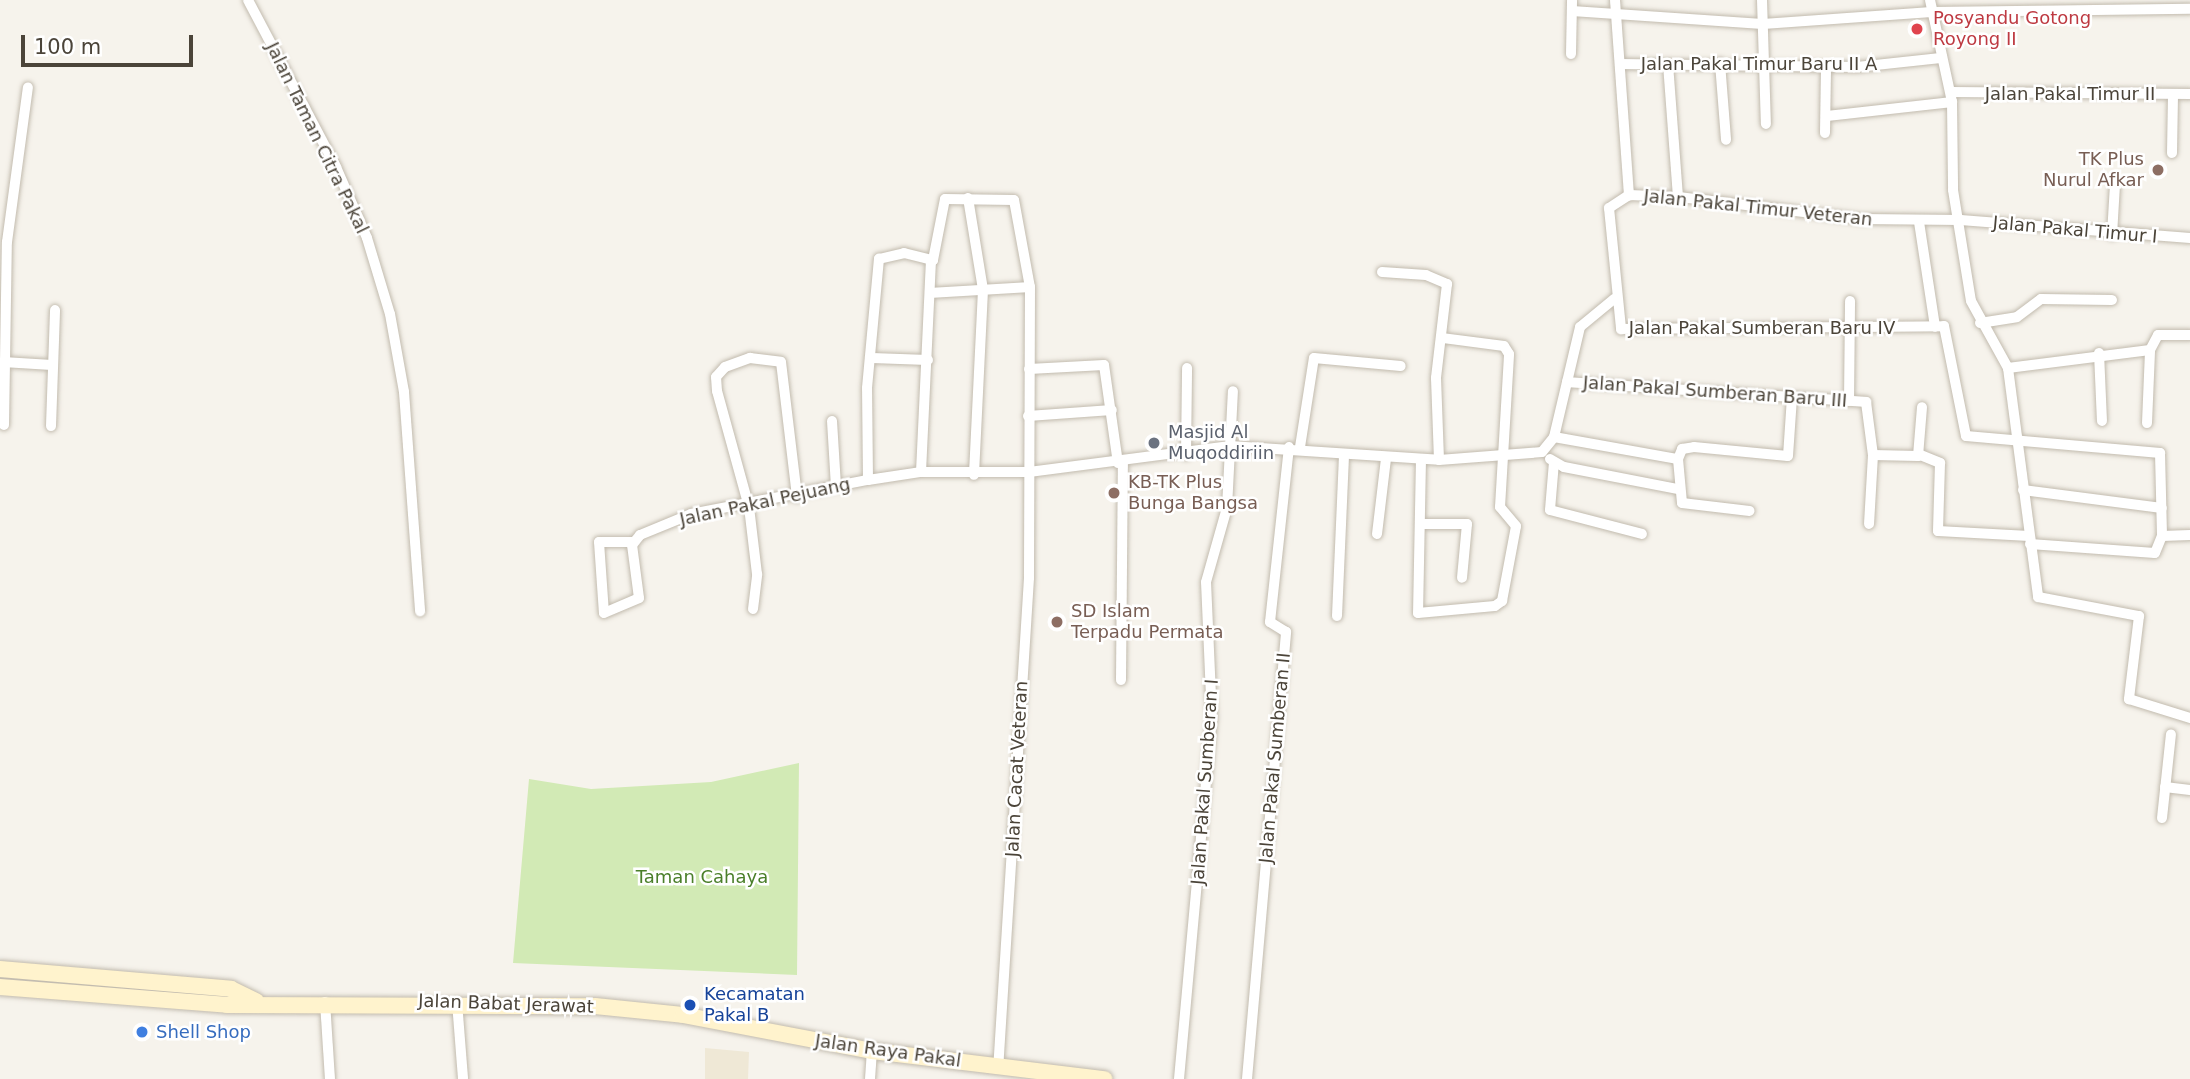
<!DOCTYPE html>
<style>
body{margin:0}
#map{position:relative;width:2190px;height:1079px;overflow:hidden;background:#f6f3ec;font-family:"DejaVu Sans",sans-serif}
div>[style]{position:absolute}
.education>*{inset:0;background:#efe8d6}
.green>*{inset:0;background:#d2eab5}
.roads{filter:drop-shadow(0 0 2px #c2bbae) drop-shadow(0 0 2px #c2bbae)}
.street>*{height:10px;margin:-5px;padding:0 5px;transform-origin:5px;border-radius:5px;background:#fff}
.secondary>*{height:16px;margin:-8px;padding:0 8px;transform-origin:8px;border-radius:8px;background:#fff3cd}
.dots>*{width:19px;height:19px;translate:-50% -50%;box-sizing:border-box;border:4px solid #fff;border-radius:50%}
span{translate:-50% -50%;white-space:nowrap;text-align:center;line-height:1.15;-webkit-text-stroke:5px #fff;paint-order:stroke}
.health-label{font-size:18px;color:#be3a42}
.left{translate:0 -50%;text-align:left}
.street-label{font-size:18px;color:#4b4439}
.education-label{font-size:18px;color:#785e54}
.right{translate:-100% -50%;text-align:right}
.worship-label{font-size:18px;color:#5b616d}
.park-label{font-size:18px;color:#4a7f2a}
.transit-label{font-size:18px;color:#164399}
.shop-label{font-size:18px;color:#366cbe}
.scale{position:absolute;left:21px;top:35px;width:172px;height:32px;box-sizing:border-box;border:4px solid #4b4439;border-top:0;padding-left:9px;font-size:21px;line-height:24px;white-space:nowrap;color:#4b4439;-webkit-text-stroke:5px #fff;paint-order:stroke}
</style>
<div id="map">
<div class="education">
<div style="clip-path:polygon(705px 1048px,749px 1052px,748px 1079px,705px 1079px)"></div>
</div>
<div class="green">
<div style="clip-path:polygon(799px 763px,797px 975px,513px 963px,529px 779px,591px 789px,711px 782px)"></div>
</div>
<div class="roads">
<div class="street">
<div style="left:248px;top:0;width:189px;rotate:62.2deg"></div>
<div style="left:336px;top:167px;width:77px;rotate:66.4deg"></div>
<div style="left:367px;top:238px;width:79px;rotate:73.2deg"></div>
<div style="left:390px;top:314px;width:79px;rotate:79.8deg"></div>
<div style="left:404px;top:392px;width:220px;rotate:85.8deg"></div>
<div style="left:1615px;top:0;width:196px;rotate:85.9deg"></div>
<div style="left:1762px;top:0;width:124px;rotate:88.2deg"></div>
<div style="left:1930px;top:0;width:104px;rotate:77.8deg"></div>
<div style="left:1952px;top:102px;width:88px;rotate:89.3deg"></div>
<div style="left:1953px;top:190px;width:112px;rotate:80.8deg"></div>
<div style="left:1971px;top:301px;width:77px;rotate:61.1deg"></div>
<div style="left:2008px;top:368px;width:231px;rotate:82.5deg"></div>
<div style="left:2038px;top:597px;width:103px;rotate:10.7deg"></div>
<div style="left:2139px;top:616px;width:84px;rotate:96.9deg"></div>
<div style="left:2129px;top:699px;width:64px;rotate:17.3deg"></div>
<div style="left:1572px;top:11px;width:191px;rotate:3.9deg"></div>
<div style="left:1763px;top:24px;width:169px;rotate:-4.1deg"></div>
<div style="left:1932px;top:12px;width:258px;rotate:-0.7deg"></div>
<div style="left:1571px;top:54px;width:54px;rotate:-88.9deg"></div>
<div style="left:1720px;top:63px;width:77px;rotate:85.5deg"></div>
<div style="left:1620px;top:64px;width:237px;rotate:0.7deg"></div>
<div style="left:1857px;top:67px;width:84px;rotate:-6.1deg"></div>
<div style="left:1668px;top:64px;width:133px;rotate:85.7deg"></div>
<div style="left:1951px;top:92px;width:239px;rotate:0.5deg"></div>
<div style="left:1827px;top:116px;width:126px;rotate:-6.4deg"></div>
<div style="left:1825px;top:133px;width:65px;rotate:-89.1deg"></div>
<div style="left:2172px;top:153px;width:59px;rotate:-89deg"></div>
<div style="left:968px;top:198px;width:93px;rotate:80.7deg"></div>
<div style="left:983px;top:290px;width:185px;rotate:92.8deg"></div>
<div style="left:1919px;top:222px;width:106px;rotate:81.3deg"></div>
<div style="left:2112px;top:235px;width:51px;rotate:-86.6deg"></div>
<div style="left:2190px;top:238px;width:230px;rotate:-175.5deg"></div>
<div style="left:1961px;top:220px;width:100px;rotate:-179.4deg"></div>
<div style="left:1861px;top:219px;width:184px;rotate:-173.1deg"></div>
<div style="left:1678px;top:197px;width:49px;rotate:-177.7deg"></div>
<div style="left:1629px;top:195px;width:24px;rotate:147deg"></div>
<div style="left:1609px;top:208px;width:122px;rotate:84.3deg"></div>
<div style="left:1621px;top:329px;width:323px;rotate:-0.5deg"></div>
<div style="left:1944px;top:326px;width:112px;rotate:78.7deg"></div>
<div style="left:1966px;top:436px;width:195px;rotate:5deg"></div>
<div style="left:2160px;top:453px;width:83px;rotate:88.6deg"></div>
<div style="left:2162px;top:536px;width:28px;rotate:-2deg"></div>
<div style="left:1382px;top:272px;width:44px;rotate:3.9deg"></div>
<div style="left:1426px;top:275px;width:23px;rotate:23deg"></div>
<div style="left:1447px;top:284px;width:95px;rotate:96.7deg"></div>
<div style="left:1436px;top:378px;width:82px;rotate:87.9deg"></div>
<div style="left:930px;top:293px;width:100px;rotate:-3.4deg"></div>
<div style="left:1980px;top:323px;width:37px;rotate:-9deg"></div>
<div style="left:2017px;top:317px;width:30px;rotate:-37deg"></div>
<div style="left:2041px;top:299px;width:71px;rotate:0.8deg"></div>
<div style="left:2099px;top:353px;width:68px;rotate:87.5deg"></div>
<div style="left:872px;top:358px;width:56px;rotate:2deg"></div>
<div style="left:3px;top:362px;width:49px;rotate:3.5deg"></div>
<div style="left:2008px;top:368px;width:143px;rotate:-7.2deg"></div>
<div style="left:2150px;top:350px;width:17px;rotate:-62deg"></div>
<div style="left:2158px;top:335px;width:32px"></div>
<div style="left:1029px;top:369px;width:75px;rotate:-3.1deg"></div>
<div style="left:1104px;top:365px;width:99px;rotate:81.9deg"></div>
<div style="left:1567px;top:382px;width:300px;rotate:3.8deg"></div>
<div style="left:1866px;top:402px;width:53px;rotate:82.5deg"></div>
<div style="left:1873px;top:455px;width:69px;rotate:93.3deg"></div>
<div style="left:1849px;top:401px;width:100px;rotate:-89.4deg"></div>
<div style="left:1028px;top:416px;width:84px;rotate:-4.1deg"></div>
<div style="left:832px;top:421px;width:66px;rotate:86.5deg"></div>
<div style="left:2147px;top:423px;width:73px;rotate:-87.6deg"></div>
<div style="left:4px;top:425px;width:183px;rotate:-89.1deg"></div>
<div style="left:7px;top:242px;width:156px;rotate:-82.3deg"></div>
<div style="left:51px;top:426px;width:116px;rotate:-88deg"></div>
<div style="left:1554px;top:437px;width:126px;rotate:10.1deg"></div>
<div style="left:1678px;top:459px;width:11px;rotate:-68deg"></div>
<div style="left:1682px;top:449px;width:12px;rotate:-9deg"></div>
<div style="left:1694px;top:447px;width:94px;rotate:5.5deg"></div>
<div style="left:1788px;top:456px;width:58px;rotate:-86.1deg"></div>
<div style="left:1300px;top:447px;width:90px;rotate:-81.1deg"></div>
<div style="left:1314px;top:358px;width:87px;rotate:5.3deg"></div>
<div style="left:1542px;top:452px;width:19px;rotate:-51deg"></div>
<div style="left:1554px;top:437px;width:113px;rotate:-76.7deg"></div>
<div style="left:1580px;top:327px;width:44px;rotate:-39.5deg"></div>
<div style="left:1918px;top:454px;width:24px;rotate:22deg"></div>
<div style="left:1940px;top:463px;width:68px;rotate:91.7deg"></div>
<div style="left:1938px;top:531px;width:91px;rotate:3.1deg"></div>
<div style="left:1186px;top:455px;width:87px;rotate:-89.3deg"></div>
<div style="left:1873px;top:455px;width:45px;rotate:1.3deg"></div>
<div style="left:1918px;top:456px;width:49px;rotate:-85.3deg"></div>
<div style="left:1421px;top:459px;width:154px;rotate:91.1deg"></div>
<div style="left:1418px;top:613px;width:77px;rotate:-5.2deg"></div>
<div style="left:1495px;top:606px;width:9px;rotate:-36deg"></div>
<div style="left:1502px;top:601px;width:76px;rotate:-79.4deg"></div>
<div style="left:1516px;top:526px;width:25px;rotate:-130deg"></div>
<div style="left:1500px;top:507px;width:153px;rotate:-86.6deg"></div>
<div style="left:1509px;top:354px;width:9px;rotate:-122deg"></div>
<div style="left:1504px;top:346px;width:63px;rotate:-172.6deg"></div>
<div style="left:1550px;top:459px;width:16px;rotate:30deg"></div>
<div style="left:1564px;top:467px;width:115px;rotate:11deg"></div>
<div style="left:1678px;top:459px;width:44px;rotate:84.8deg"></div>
<div style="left:1682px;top:503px;width:68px;rotate:6.7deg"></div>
<div style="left:1554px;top:462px;width:48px;rotate:94.8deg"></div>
<div style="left:1550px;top:510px;width:95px;rotate:14.6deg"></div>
<div style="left:921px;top:472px;width:211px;rotate:-87.3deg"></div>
<div style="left:868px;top:480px;width:92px;rotate:-90.6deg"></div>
<div style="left:867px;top:388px;width:130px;rotate:-84.7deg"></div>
<div style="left:879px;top:259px;width:26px;rotate:-13deg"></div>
<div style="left:904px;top:253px;width:30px;rotate:14deg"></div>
<div style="left:933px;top:260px;width:62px;rotate:-78.9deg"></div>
<div style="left:945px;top:199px;width:69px;rotate:0.8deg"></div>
<div style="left:1014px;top:200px;width:88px;rotate:79.6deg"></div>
<div style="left:1030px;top:287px;width:291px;rotate:90.2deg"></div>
<div style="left:1029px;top:578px;width:488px;rotate:93.6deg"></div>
<div style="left:2023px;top:490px;width:140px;rotate:7.4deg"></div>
<div style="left:1423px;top:524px;width:44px"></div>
<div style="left:1467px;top:524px;width:54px;rotate:95.3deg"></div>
<div style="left:1377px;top:534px;width:77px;rotate:-83.2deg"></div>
<div style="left:633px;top:542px;width:34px;rotate:180deg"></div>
<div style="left:599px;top:542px;width:71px;rotate:86deg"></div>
<div style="left:604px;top:613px;width:38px;rotate:-23deg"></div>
<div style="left:639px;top:598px;width:53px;rotate:-97.5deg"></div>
<div style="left:632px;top:545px;width:13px;rotate:-51deg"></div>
<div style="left:640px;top:535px;width:55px;rotate:-22.4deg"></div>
<div style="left:691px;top:514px;width:180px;rotate:-10.9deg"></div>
<div style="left:868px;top:480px;width:54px;rotate:-8.6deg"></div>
<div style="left:921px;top:472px;width:108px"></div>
<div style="left:1029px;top:472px;width:203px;rotate:-7.4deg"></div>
<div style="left:1230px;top:446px;width:209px;rotate:3.8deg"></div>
<div style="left:1439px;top:460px;width:103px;rotate:-4.4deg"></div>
<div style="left:2030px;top:544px;width:125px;rotate:4.1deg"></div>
<div style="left:2155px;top:553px;width:18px;rotate:-68deg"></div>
<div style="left:753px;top:609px;width:35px;rotate:-83deg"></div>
<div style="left:757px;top:574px;width:67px;rotate:-96.8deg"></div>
<div style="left:749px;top:507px;width:120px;rotate:-105.4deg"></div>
<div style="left:717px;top:391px;width:14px;rotate:-94deg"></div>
<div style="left:716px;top:377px;width:13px;rotate:-48deg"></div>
<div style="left:725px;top:367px;width:27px;rotate:-20deg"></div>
<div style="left:750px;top:358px;width:31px;rotate:7deg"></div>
<div style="left:781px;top:362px;width:136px;rotate:83.2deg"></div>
<div style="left:1337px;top:616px;width:161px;rotate:-87.5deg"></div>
<div style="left:1121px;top:680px;width:218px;rotate:-89.5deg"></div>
<div style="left:2165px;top:787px;width:25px;rotate:7deg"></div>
<div style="left:2162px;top:818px;width:84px;rotate:-83.9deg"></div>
<div style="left:325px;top:1002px;width:77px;rotate:86.3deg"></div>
<div style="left:457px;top:1002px;width:77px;rotate:85.5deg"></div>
<div style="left:870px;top:1079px;width:28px;rotate:-86deg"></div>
<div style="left:1179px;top:1079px;width:362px;rotate:-84.8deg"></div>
<div style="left:1212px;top:719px;width:137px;rotate:-92.5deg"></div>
<div style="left:1206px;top:582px;width:77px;rotate:-74.2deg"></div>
<div style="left:1227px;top:508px;width:117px;rotate:-87.1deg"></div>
<div style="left:1247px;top:1079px;width:449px;rotate:-85deg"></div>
<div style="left:1286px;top:632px;width:19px;rotate:-148deg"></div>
<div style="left:1270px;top:622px;width:176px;rotate:-83.8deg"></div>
</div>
<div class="secondary">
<div style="left:0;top:969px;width:232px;rotate:4.9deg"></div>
<div style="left:231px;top:989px;width:28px;rotate:26deg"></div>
<div style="left:0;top:987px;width:228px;rotate:4.5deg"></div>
<div style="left:227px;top:1005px;width:368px;rotate:0.2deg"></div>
<div style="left:595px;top:1006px;width:88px;rotate:5.8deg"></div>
<div style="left:683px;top:1015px;width:192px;rotate:10.8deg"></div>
<div style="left:872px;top:1051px;width:234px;rotate:6.9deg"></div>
</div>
</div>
<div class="dots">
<div style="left:1917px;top:29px;background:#e0444e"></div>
<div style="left:2158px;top:170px;background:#8d6e63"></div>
<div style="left:1154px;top:443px;background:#6b7280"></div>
<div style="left:1114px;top:493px;background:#8d6e63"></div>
<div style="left:1057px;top:622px;background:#8d6e63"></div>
<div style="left:690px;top:1005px;background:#1a4fb4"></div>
<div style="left:142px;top:1032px;background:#3f7fe0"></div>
</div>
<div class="health-label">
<span class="left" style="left:1933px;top:29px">Posyandu Gotong<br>Royong II</span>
</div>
<div class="street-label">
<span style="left:1759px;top:64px">Jalan Pakal Timur Baru II A</span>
<span style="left:2070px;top:94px">Jalan Pakal Timur II</span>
<span style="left:317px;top:138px;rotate:64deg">Jalan Taman Citra Pakal</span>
<span style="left:1758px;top:208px;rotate:6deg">Jalan Pakal Timur Veteran</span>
<span style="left:2075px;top:230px;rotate:5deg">Jalan Pakal Timur I</span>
<span style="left:1762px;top:328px">Jalan Pakal Sumberan Baru IV</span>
<span style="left:1715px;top:392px;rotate:4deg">Jalan Pakal Sumberan Baru III</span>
<span style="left:765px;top:502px;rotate:-12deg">Jalan Pakal Pejuang</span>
<span style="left:1275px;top:758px;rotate:-85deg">Jalan Pakal Sumberan II</span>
<span style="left:1017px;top:769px;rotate:-87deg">Jalan Cacat Veteran</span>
<span style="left:1205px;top:782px;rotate:-86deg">Jalan Pakal Sumberan I</span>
<span style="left:506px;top:1004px;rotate:2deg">Jalan Babat Jerawat</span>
<span style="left:888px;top:1051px;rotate:8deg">Jalan Raya Pakal</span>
</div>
<div class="education-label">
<span class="right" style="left:2144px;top:170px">TK Plus<br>Nurul Afkar</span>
<span class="left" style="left:1128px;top:493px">KB-TK Plus<br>Bunga Bangsa</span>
<span class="left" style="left:1071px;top:622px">SD Islam<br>Terpadu Permata</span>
</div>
<div class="worship-label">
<span class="left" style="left:1168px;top:443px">Masjid Al<br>Muqoddiriin</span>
</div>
<div class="park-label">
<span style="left:702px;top:877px">Taman Cahaya</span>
</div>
<div class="transit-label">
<span class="left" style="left:704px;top:1005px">Kecamatan<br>Pakal B</span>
</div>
<div class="shop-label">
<span class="left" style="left:156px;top:1032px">Shell Shop</span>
</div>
<div class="scale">100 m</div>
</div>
